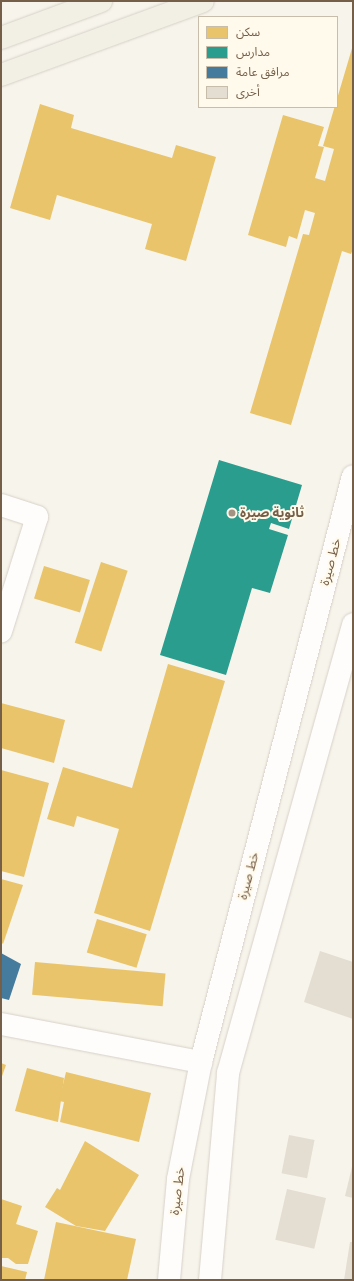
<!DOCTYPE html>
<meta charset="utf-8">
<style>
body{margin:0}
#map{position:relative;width:354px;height:1281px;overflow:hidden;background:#f7f4eb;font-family:"Fira Sans","Noto Sans Arabic",sans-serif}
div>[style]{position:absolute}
.homes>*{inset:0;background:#e9c46a;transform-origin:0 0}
.schools>*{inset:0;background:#2a9d8f}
.public>*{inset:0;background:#457b9d}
.building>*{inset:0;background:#e4ddd2;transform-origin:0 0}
.roads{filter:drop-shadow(0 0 1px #d6d1c9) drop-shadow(0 0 1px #d6d1c9)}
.minor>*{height:22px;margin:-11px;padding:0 11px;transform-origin:11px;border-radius:11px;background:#fefdfc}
.tertiary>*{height:22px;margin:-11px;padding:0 11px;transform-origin:11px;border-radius:11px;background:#fefdfc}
.primary>*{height:22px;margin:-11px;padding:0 11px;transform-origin:11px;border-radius:11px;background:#f2efe5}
.dots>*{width:11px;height:11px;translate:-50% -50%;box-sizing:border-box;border:2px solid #fffaeb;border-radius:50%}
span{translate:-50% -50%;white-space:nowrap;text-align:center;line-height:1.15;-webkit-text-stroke:4px #fffaeb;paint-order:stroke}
.poi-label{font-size:13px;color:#765f49;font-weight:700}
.left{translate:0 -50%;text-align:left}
.street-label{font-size:13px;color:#765f49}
.frame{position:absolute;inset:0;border:2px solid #765f49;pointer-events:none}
.legend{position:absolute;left:198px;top:16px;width:140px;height:92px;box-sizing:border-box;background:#fffaeb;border:1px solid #c8bcaa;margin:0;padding:5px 7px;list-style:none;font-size:12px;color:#765f49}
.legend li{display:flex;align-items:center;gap:8px;height:20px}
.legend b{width:20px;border:1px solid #c8bcaa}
</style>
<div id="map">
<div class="homes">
<div style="clip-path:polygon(353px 45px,353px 249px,351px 254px,342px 251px,291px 425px,250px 413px,303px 234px,309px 235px,315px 213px,305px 210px,297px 239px,289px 236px,286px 247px,248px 235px,283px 115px,324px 127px,318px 146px,324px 147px,315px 178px,325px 181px,334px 149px,323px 146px)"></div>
<div style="clip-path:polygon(40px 104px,74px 115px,71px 128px,172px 158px,176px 145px,216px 157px,186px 261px,145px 249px,152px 224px,57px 195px,50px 220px,10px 208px)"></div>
<div style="left:101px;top:562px;width:28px;height:85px;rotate:18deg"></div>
<div style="left:44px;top:566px;width:48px;height:34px;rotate:17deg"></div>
<div style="clip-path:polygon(168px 664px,225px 681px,150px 931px,94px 913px,119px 829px,77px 816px,74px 827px,47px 819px,63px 767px,132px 788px)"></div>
<div style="clip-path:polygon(1px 703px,65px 720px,54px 763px,1px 748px)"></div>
<div style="clip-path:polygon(1px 770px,49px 783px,24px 877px,1px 871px)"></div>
<div style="clip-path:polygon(1px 879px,23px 885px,3px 944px,1px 942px)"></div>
<div style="left:97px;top:919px;width:52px;height:35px;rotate:17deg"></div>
<div style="left:35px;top:962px;width:131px;height:33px;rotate:5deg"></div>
<div style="clip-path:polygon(1px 1063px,6px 1065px,1px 1079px)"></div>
<div style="clip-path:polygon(27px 1068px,64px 1078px,58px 1122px,15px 1111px)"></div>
<div style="clip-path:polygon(66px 1072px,151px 1093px,139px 1142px,60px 1122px,64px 1102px,59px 1101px)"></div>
<div style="clip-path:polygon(85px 1141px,139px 1175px,105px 1231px,76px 1226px,45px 1207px,57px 1188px,60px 1190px)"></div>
<div style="clip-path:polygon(1px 1199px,22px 1206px,16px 1224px,38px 1231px,28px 1264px,16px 1264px,8px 1258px,1px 1258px)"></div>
<div style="clip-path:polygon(56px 1222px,136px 1239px,127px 1280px,44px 1280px)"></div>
<div style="clip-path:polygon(1px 1266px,27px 1272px,25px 1280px,1px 1280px)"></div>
</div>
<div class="schools">
<div style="clip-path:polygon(219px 460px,302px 485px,289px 529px,271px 523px,269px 529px,288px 535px,270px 593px,252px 588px,226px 675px,160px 655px)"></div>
</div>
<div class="public">
<div style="clip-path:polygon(1px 953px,21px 964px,9px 1000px,1px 998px)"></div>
</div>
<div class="building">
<div style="clip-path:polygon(320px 951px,353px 962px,353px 1019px,304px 1002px)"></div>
<div style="left:289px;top:1135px;width:26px;height:39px;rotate:11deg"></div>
<div style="clip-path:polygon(352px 1167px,353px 1167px,353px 1198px,345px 1196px)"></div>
<div style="left:287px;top:1189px;width:40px;height:52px;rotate:13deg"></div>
<div style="clip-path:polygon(350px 1242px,353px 1242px,353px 1280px,344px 1280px)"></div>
</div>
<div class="roads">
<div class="minor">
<div style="left:1px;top:505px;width:38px;rotate:18deg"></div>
<div style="left:37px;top:517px;width:120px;rotate:107.5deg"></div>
<div style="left:1px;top:1024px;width:204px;rotate:10.8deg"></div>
</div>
<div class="tertiary">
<div style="left:169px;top:1280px;width:101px;rotate:-84.9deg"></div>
<div style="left:178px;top:1179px;width:119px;rotate:-78.9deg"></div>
<div style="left:201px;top:1062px;width:605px;rotate:-75.46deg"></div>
<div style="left:210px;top:1280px;width:208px;rotate:-85deg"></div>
<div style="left:228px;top:1073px;width:466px;rotate:-74.4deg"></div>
</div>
<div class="primary">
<div style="left:1px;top:38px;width:107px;rotate:-20.3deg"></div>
<div style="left:1px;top:75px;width:215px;rotate:-20.1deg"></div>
</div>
</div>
<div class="dots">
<div style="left:232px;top:513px;background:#a39382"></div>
</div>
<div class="poi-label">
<span class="left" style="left:240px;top:513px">ثانوية صيرة</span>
</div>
<div class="street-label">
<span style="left:331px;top:562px;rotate:-75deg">خط صيرة</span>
<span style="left:249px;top:876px;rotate:-75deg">خط صيرة</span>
<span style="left:178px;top:1191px;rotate:-83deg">خط صيرة</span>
</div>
<div class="frame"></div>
<ul class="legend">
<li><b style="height:11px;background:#e9c46a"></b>سكن</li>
<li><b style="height:11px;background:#2a9d8f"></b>مدارس</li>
<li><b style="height:11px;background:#457b9d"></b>مرافق عامة</li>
<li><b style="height:11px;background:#e4ddd2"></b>أخرى</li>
</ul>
</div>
